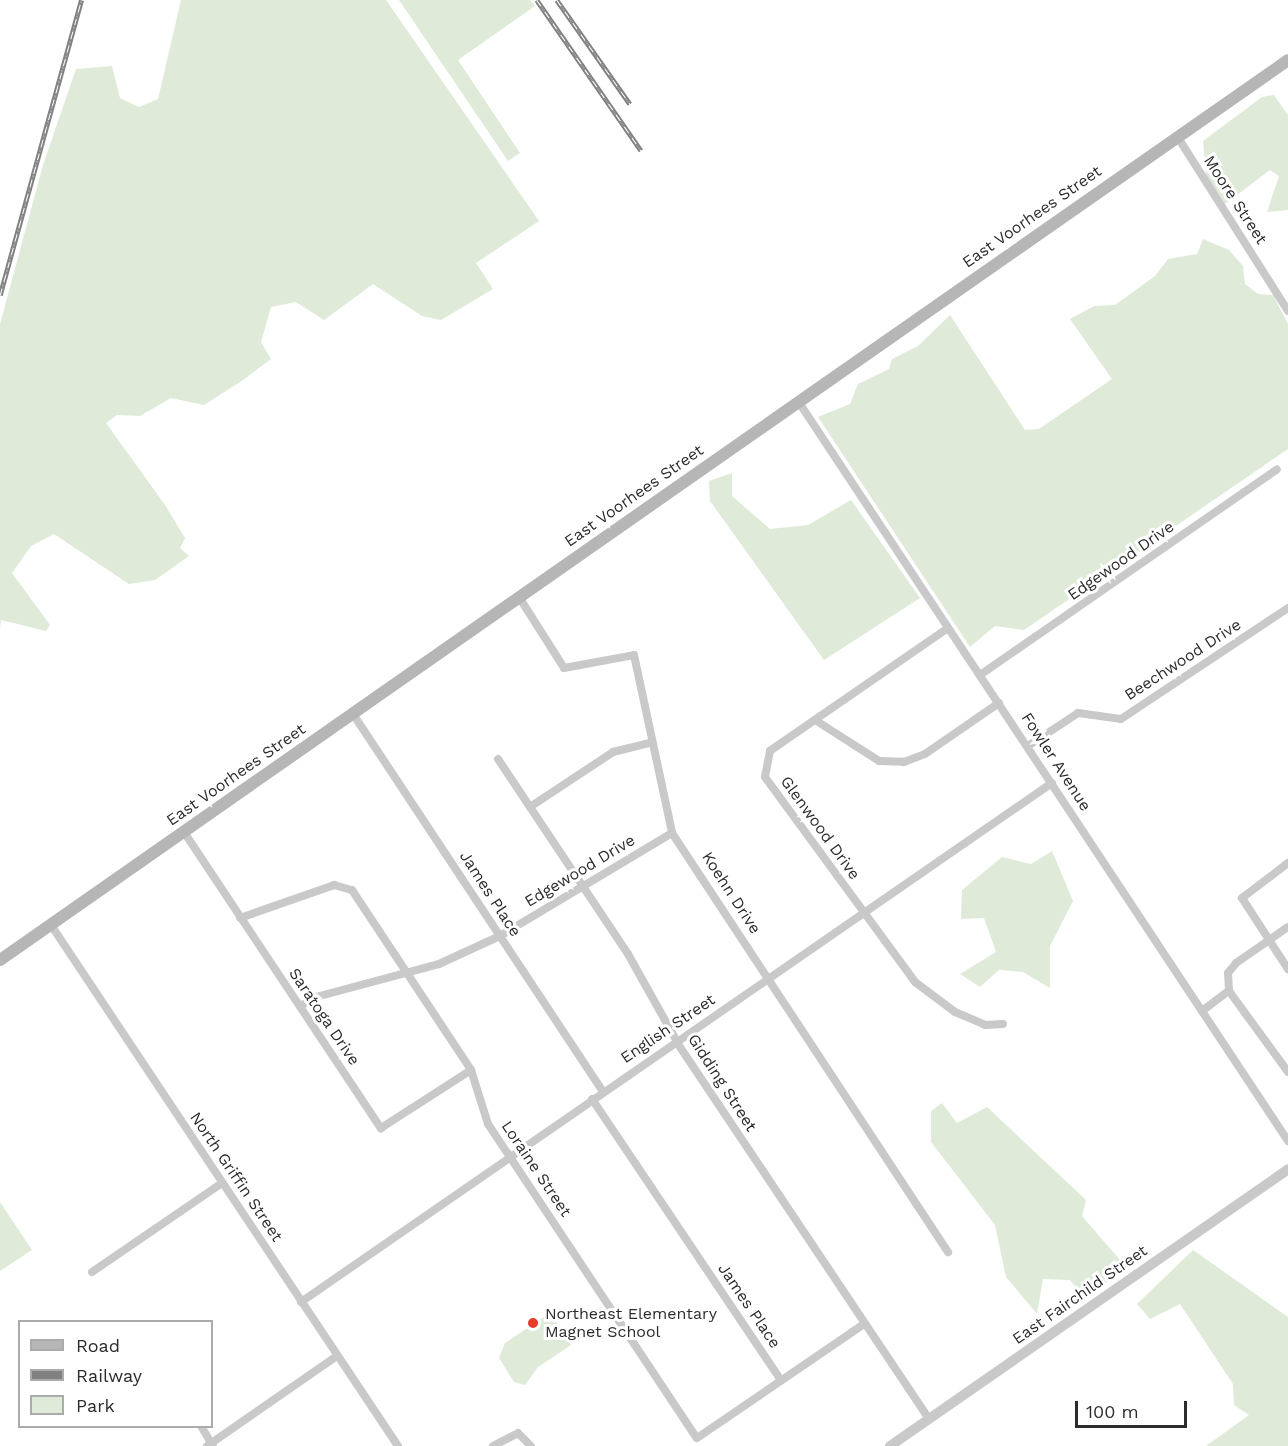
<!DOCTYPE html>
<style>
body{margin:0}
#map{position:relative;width:1288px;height:1446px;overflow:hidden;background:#fff;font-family:"Work Sans",sans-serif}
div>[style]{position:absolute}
.green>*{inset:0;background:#dfead9}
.minor>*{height:8px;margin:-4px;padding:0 4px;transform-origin:4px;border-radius:4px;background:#c9c9c9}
.tertiary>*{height:10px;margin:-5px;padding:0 5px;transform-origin:5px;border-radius:5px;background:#c9c9c9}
.secondary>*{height:12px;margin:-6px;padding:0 6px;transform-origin:6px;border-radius:6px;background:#b6b6b6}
.rail>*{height:4.5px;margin-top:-2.25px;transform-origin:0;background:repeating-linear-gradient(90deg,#fff 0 7px,#818181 0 14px);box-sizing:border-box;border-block:2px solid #818181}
.dots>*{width:16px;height:16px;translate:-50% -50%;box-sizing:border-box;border:3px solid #fff;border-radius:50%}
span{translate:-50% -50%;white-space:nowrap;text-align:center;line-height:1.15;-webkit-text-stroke:6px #fff;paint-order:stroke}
.street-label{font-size:16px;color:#2c2c2c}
.poi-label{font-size:16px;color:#2c2c2c}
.left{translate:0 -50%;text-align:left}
.legend{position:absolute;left:18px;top:1320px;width:195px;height:108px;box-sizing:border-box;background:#fff;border:2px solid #ababab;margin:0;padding:8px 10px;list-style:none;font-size:18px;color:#2c2c2c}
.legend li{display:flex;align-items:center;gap:12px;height:30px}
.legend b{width:30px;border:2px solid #ababab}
.scale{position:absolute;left:1075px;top:1401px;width:112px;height:27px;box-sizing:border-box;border:3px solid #2c2c2c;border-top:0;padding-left:8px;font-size:18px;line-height:21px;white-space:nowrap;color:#2c2c2c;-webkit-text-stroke:4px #fff;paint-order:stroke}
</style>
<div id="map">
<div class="green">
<div style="clip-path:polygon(181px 0,386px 0,539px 221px,476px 263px,493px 289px,441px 320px,422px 316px,373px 284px,324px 320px,296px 302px,271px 307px,261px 342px,271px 359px,243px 380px,204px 405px,171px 398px,140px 416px,117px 415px,106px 423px,165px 505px,185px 538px,180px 548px,189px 556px,155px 580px,129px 584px,54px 534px,31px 546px,12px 573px,50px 625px,46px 631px,1px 620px,0 629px,0 324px,43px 165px,76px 69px,112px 66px,120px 98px,139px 107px,158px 99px)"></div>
<div style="clip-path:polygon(399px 0,530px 0,535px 6px,458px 60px,520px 153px,508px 161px)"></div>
<div style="clip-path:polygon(1274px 95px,1288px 115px,1288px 210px,1267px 212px,1279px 176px,1270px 170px,1225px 204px,1206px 175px,1203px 141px,1262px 97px)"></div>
<div style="clip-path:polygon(1203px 239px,1229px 250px,1243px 266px,1245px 284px,1258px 294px,1273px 295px,1288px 324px,1288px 449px,1024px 630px,995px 626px,970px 647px,818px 417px,850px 404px,858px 384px,889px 369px,892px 359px,918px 346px,950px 315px,1025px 430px,1039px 429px,1112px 379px,1070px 319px,1094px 306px,1115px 305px,1155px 276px,1168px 259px,1197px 254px)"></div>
<div style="clip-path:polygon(732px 473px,732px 496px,770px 529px,808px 525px,851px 500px,920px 598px,824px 660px,710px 501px,709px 481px)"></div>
<div style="clip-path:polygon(1052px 851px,1073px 901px,1050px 946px,1050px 988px,1023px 972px,999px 970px,980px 987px,960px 974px,996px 952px,984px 918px,961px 919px,962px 890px,1002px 857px,1031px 864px)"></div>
<div style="clip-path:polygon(942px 1103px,957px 1123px,987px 1107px,1086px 1200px,1082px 1216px,1127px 1268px,1084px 1298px,1070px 1280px,1043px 1279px,1037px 1314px,1006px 1277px,995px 1225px,931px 1142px,931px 1111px)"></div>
<div style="clip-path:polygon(0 1202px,32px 1250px,0 1271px)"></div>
<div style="clip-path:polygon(1193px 1250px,1288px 1317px,1288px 1446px,1206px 1446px,1249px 1415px,1234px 1405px,1233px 1384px,1180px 1304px,1150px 1319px,1137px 1304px)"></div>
<div style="clip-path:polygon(550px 1313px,571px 1345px,538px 1367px,525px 1385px,514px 1382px,499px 1358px,505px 1343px)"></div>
</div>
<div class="minor">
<div style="left:1177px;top:136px;width:207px;rotate:57.6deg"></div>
<div style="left:798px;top:401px;width:888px;rotate:56.49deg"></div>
<div style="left:519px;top:597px;width:84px;rotate:57.6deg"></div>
<div style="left:564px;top:668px;width:71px;rotate:-10.5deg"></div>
<div style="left:634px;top:655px;width:182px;rotate:77.9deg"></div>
<div style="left:672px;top:833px;width:502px;rotate:56.63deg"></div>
<div style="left:948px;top:628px;width:216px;rotate:145.4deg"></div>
<div style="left:770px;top:751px;width:26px;rotate:101deg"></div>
<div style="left:765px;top:777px;width:254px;rotate:53.8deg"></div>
<div style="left:915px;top:982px;width:50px;rotate:36.9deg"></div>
<div style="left:955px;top:1012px;width:33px;rotate:23deg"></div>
<div style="left:985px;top:1025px;width:18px;rotate:-3deg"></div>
<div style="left:980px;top:675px;width:361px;rotate:-34.7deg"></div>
<div style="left:353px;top:714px;width:453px;rotate:56.5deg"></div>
<div style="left:815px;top:720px;width:76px;rotate:32.6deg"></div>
<div style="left:879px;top:761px;width:25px;rotate:2deg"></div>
<div style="left:904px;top:762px;width:22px;rotate:-21deg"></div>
<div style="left:925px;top:754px;width:90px;rotate:-34.6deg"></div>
<div style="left:1028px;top:746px;width:60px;rotate:-33.4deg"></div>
<div style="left:1078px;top:713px;width:43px;rotate:7.9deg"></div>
<div style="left:1121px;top:719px;width:201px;rotate:-33.6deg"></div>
<div style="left:498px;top:759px;width:234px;rotate:56.3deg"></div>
<div style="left:628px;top:954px;width:107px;rotate:60.8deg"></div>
<div style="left:680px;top:1047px;width:448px;rotate:56.2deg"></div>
<div style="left:530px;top:807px;width:100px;rotate:-33.5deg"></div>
<div style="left:613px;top:752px;width:38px;rotate:-14deg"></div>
<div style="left:184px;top:832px;width:356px;rotate:56.4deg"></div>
<div style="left:381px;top:1128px;width:107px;rotate:-32.8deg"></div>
<div style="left:1288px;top:863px;width:58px;rotate:142.7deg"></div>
<div style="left:1242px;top:898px;width:85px;rotate:57.1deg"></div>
<div style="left:240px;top:918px;width:100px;rotate:-19.3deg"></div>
<div style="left:334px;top:885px;width:19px;rotate:16deg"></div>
<div style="left:352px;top:890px;width:216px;rotate:56.5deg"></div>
<div style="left:471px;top:1070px;width:57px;rotate:72.5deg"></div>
<div style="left:488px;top:1124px;width:377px;rotate:56.4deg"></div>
<div style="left:697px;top:1438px;width:202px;rotate:-34.3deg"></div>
<div style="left:51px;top:925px;width:626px;rotate:56.34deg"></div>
<div style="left:1229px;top:991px;width:100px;rotate:53.9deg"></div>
<div style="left:300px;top:1006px;width:18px;rotate:-29deg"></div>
<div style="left:316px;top:997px;width:127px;rotate:-15deg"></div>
<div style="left:439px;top:964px;width:67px;rotate:-24.7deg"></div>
<div style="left:500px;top:936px;width:200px;rotate:-30.9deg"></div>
<div style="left:1202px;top:1011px;width:34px;rotate:-37deg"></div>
<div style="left:1229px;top:991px;width:18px;rotate:-93deg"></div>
<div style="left:1228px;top:973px;width:13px;rotate:-51deg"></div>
<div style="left:1236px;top:963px;width:63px;rotate:-34.7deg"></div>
<div style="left:592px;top:1099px;width:339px;rotate:56.1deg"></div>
<div style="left:92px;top:1272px;width:158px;rotate:-34.4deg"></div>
<div style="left:301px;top:1302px;width:913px;rotate:-34.65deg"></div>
<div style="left:201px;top:1426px;width:23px;rotate:59deg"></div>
<div style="left:207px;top:1446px;width:158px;rotate:-34.7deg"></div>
<div style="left:493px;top:1446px;width:28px;rotate:-27deg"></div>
<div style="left:518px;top:1433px;width:18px;rotate:45deg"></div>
</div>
<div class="tertiary">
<div style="left:890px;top:1446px;width:485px;rotate:-34.8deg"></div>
</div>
<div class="secondary">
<div style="left:0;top:960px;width:1571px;rotate:-34.94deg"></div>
</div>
<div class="rail">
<div style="left:537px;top:0;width:183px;rotate:55.3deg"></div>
<div style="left:557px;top:0;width:127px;rotate:54.9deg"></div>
<div style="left:0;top:295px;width:306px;rotate:-74.6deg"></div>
</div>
<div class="dots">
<div style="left:533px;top:1323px;background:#e53c2c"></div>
</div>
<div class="street-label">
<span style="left:1235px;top:200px;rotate:57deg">Moore Street</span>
<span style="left:1032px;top:217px;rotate:-35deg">East Voorhees Street</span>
<span style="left:634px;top:496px;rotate:-35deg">East Voorhees Street</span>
<span style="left:1121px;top:561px;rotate:-35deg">Edgewood Drive</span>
<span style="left:1183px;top:660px;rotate:-33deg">Beechwood Drive</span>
<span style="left:1056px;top:762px;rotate:57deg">Fowler Avenue</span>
<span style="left:236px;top:775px;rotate:-35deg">East Voorhees Street</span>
<span style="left:820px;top:828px;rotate:54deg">Glenwood Drive</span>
<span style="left:580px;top:871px;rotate:-31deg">Edgewood Drive</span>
<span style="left:731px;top:893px;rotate:57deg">Koehn Drive</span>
<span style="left:490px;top:894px;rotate:57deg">James Place</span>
<span style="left:324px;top:1017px;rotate:56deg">Saratoga Drive</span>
<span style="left:668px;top:1029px;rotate:-34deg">English Street</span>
<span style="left:722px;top:1083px;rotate:57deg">Gidding Street</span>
<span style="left:536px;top:1169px;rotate:56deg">Loraine Street</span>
<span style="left:236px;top:1177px;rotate:56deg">North Griffin Street</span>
<span style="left:1080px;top:1295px;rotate:-35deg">East Fairchild Street</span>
<span style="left:749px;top:1306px;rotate:56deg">James Place</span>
</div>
<div class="poi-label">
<span class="left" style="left:545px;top:1323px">Northeast Elementary<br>Magnet School</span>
</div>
<ul class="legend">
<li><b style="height:8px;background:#b6b6b6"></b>Road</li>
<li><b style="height:8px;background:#818181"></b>Railway</li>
<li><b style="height:16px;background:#dfead9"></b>Park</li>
</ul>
<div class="scale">100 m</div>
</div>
